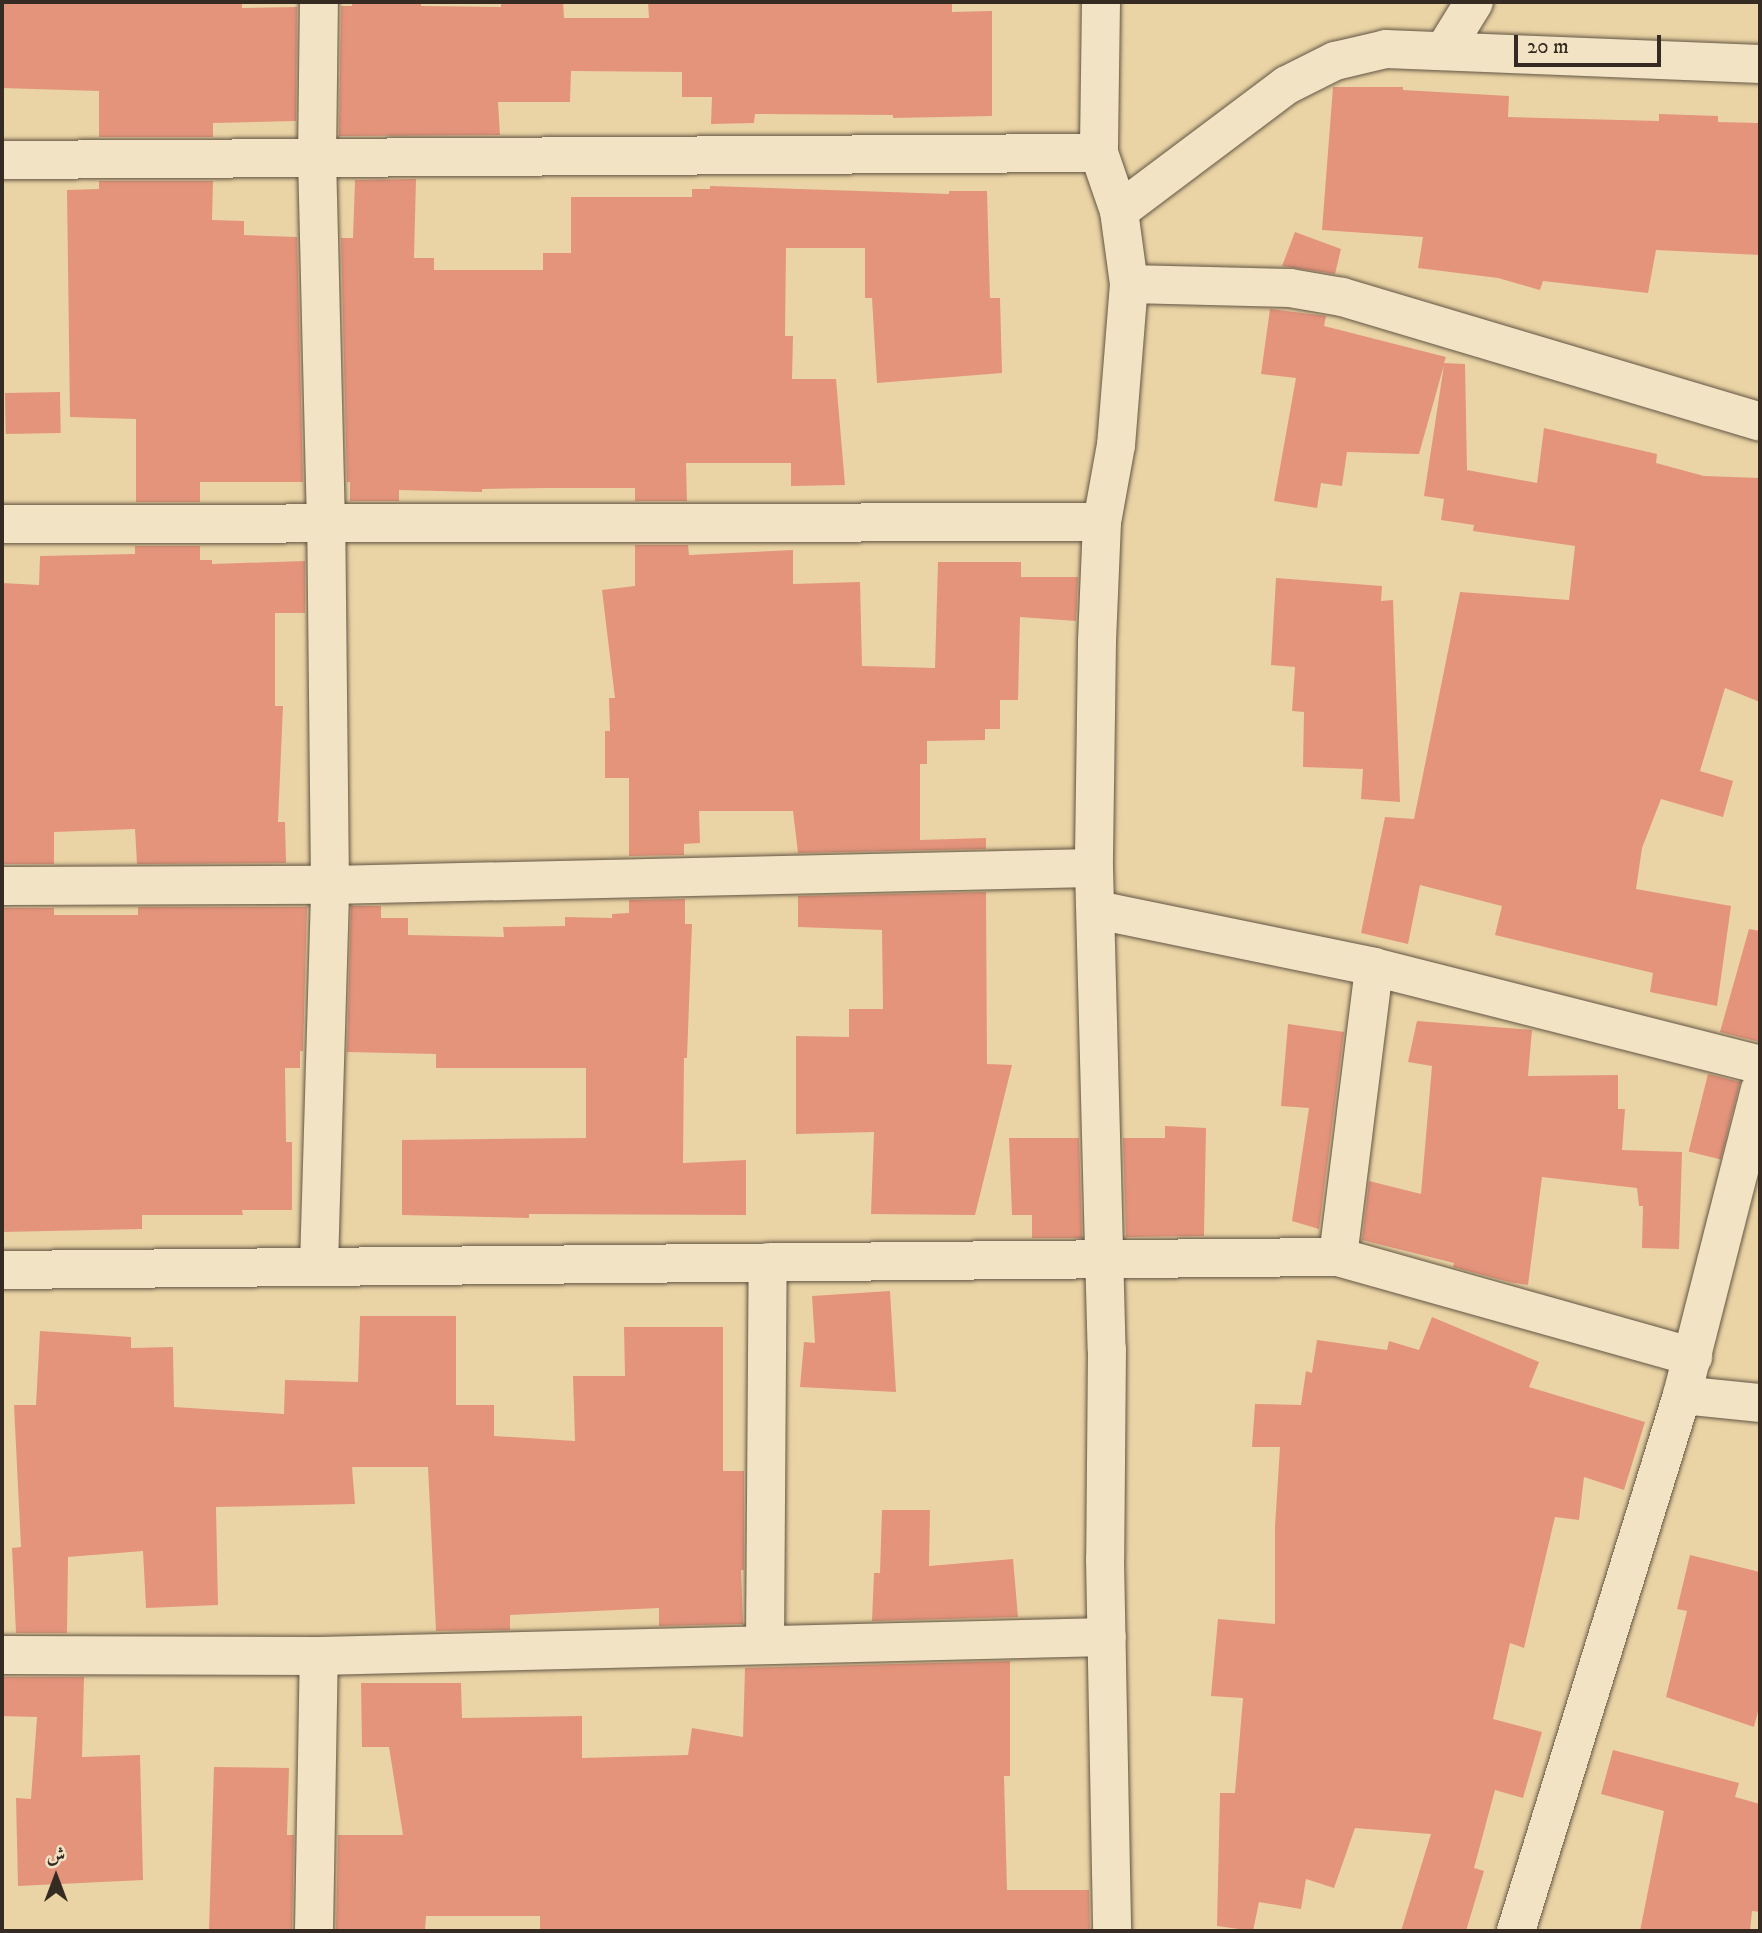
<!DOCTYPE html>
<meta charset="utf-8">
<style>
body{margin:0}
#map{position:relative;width:1762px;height:1933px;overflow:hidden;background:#ead4a5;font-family:"IM FELL DW Pica",Amiri,serif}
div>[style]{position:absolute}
.building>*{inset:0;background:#e4947b;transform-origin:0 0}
.roads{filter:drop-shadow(0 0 2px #635544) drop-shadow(0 0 2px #635544)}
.minor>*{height:38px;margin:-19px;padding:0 19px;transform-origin:19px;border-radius:19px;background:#f1e3c4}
span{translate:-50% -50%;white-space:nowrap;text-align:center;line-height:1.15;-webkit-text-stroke:5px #f1e3c4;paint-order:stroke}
.frame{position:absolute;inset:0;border:4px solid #362b23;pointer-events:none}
.north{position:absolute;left:21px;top:1842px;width:70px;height:70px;-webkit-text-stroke:5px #f1e3c4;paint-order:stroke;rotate:0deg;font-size:19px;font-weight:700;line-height:28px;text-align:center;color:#362b23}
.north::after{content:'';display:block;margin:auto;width:24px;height:32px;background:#362b23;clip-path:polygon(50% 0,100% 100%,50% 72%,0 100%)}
.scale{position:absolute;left:1514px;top:35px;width:147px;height:32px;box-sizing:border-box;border:4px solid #362b23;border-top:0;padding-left:9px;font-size:21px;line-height:24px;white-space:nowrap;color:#362b23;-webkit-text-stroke:5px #f1e3c4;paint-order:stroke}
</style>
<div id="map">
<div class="building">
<div style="clip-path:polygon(2px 2px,242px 2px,242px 8px,297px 7px,296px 121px,213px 123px,213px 137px,99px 137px,99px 91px,2px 88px)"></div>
<div style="clip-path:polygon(352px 2px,421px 2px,421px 6px,501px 7px,501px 2px,563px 2px,564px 18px,649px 18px,648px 2px,952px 2px,952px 12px,992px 11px,992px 116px,893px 118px,893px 115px,755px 114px,754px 123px,711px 124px,712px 97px,682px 97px,682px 72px,571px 71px,570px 102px,498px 102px,500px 135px,339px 136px,341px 6px,352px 6px)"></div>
<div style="clip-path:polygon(1333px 87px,1403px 87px,1403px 90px,1509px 96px,1508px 117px,1659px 121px,1659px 114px,1718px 116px,1718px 122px,1759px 123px,1760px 255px,1656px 250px,1648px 293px,1543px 281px,1540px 290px,1498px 278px,1418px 268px,1423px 237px,1322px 230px)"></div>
<div style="clip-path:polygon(416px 179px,414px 258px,434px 258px,434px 270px,543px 270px,543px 253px,571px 253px,571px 197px,692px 197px,692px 189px,710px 189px,710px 186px,949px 194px,949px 191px,987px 191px,990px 298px,1000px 298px,1002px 373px,877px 383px,872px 298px,865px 298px,865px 248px,786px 248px,785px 336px,793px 336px,792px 379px,836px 379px,845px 485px,791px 486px,791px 463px,686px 463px,687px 501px,635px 501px,635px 488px,547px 488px,482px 489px,482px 492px,399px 490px,399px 501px,350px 501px,350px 482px,347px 482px,341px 238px,353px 238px,355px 180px)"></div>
<div style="clip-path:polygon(99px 181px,213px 181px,212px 220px,244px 221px,244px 235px,297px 237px,303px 482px,200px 482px,200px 502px,136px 502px,136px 419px,70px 417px,67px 190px,99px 189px)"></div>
<div style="clip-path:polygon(1295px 232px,1341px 249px,1335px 274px,1282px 266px)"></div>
<div style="clip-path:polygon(1270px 309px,1326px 316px,1324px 326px,1446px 357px,1444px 363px,1465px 364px,1467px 470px,1537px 483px,1544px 428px,1657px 454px,1656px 463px,1704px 476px,1760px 478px,1760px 702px,1725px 688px,1700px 771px,1733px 781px,1723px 817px,1661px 799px,1642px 848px,1636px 889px,1731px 906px,1717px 1006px,1650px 992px,1653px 973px,1495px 935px,1502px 906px,1420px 885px,1408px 944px,1361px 933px,1385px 817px,1414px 819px,1460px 592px,1569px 600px,1575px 546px,1473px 531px,1474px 525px,1441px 520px,1444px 499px,1424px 496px,1444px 365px,1419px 454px,1347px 452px,1342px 486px,1321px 483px,1317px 508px,1274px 501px,1296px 378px,1261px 374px)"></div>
<div style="left:60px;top:392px;width:41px;height:55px;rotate:89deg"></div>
<div style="clip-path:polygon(635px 545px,688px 545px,689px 555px,793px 550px,793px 584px,860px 582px,862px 666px,935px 668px,938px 562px,1021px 562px,1021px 577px,1078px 577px,1076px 621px,1020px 617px,1018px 700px,1000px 700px,1000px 729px,985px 729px,985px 740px,927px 741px,927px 764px,920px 764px,920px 840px,986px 838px,986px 849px,798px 853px,793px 811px,699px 811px,700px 843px,684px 844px,684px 855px,629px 856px,629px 778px,605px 778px,605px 731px,610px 731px,609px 698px,615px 698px,602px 590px,635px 586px)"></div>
<div style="clip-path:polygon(135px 546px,200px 546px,200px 560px,212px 560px,212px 564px,305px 561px,305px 613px,275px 613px,275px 706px,283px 706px,278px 822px,285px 822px,286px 863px,137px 864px,135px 829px,54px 832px,54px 864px,2px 864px,2px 583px,39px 585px,40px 556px,135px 554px)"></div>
<div style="clip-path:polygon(1276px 578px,1382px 586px,1381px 601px,1393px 600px,1400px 802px,1361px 799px,1363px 769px,1303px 767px,1304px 712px,1292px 711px,1295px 667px,1271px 665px)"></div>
<div style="clip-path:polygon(986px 892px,987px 1064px,1012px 1065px,975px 1215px,871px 1214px,874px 1132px,796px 1134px,796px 1036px,849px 1037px,849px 1009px,883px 1009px,882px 930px,798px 927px,798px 896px)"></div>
<div style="clip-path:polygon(685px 899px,685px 924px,692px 924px,687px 1058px,684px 1058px,683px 1163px,746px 1160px,746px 1215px,529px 1214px,529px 1218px,402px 1215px,402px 1140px,586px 1138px,586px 1068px,436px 1068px,436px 1054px,347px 1052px,351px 906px,381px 906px,381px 918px,408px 918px,408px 935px,504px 937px,503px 927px,565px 926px,565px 917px,612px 918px,612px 914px,629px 913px,629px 900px)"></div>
<div style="clip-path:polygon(138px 907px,307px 907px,303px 1051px,300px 1051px,300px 1068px,285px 1068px,286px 1142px,292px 1142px,292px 1210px,242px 1210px,243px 1215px,142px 1215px,142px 1229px,2px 1232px,2px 908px,54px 908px,54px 915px,138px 915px)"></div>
<div style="clip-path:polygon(1749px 929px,1760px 931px,1760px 1042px,1720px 1032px)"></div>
<div style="clip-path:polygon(1417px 1021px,1532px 1030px,1528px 1076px,1618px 1075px,1618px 1109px,1625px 1109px,1622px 1150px,1682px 1152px,1679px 1249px,1642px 1248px,1643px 1206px,1639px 1206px,1637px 1188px,1542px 1177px,1528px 1285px,1509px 1282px,1453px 1267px,1454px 1263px,1362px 1240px,1369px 1181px,1421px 1194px,1432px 1066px,1408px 1062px)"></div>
<div style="clip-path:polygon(1288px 1024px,1344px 1032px,1319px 1229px,1292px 1221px,1309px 1108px,1281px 1106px)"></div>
<div style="left:1708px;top:1074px;width:33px;height:80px;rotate:14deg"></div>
<div style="clip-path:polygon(1165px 1126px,1206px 1128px,1204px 1236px,1126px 1237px,1123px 1138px,1165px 1138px)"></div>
<div style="clip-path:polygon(1009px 1138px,1079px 1138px,1082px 1238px,1032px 1238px,1032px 1215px,1012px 1215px)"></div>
<div style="clip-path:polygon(890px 1291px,896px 1392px,800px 1387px,804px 1342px,815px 1343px,812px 1296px)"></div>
<div style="clip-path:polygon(360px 1316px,456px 1316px,456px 1405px,494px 1405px,494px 1436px,575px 1441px,573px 1376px,625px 1376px,624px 1327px,723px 1327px,723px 1471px,744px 1471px,744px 1570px,741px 1570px,743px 1624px,659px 1626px,659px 1608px,510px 1615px,510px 1630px,436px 1631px,428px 1467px,352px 1467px,355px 1504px,216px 1507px,218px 1605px,146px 1608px,143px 1551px,68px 1557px,67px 1633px,16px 1633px,12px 1548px,21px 1547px,14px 1405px,36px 1405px,40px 1331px,131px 1337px,131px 1348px,173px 1347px,174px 1407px,284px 1414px,285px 1380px,358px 1382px)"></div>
<div style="clip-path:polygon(1432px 1317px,1539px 1362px,1529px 1387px,1645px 1422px,1624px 1490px,1584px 1477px,1579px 1520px,1555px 1517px,1524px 1648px,1510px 1643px,1493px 1719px,1542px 1732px,1523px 1798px,1495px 1790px,1474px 1868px,1484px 1871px,1466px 1931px,1401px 1931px,1431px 1834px,1355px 1828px,1334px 1888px,1306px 1879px,1301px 1909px,1259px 1902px,1253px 1931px,1217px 1926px,1220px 1793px,1235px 1793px,1243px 1698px,1211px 1696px,1218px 1619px,1275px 1624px,1275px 1527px,1280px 1447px,1252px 1447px,1255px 1404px,1301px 1405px,1306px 1371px,1312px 1373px,1317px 1340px,1387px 1350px,1389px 1341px,1419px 1350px)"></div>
<div style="clip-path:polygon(882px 1510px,930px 1510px,929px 1566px,1013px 1559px,1018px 1617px,872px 1621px,874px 1573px,880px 1573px)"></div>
<div style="clip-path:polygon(1690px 1555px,1760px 1572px,1760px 1704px,1754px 1727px,1666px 1697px,1687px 1611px,1677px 1609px)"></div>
<div style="clip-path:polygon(1010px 1661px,1010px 1776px,1004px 1776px,1007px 1890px,1089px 1890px,1090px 1931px,540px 1931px,540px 1916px,426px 1916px,425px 1931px,336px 1931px,338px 1835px,403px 1835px,389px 1747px,362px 1747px,361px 1683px,461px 1683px,462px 1718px,582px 1716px,582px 1758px,688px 1755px,692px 1728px,743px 1737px,745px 1668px)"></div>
<div style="clip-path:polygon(2px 1677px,84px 1677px,82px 1757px,140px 1755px,143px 1880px,18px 1886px,16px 1798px,31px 1799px,37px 1717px,2px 1716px)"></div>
<div style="clip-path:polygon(1613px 1750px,1739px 1783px,1735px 1797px,1760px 1804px,1760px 1912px,1752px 1911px,1750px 1931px,1640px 1931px,1664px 1811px,1601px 1794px)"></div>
<div style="clip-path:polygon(214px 1767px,289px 1768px,287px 1835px,294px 1835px,292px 1931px,209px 1931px)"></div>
</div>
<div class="roads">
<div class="minor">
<div style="left:1101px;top:2px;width:151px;rotate:90.8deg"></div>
<div style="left:1099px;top:153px;width:61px;rotate:71deg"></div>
<div style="left:1119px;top:211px;width:74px;rotate:82.2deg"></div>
<div style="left:1129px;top:284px;width:162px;rotate:94.6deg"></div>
<div style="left:1116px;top:445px;width:78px;rotate:100.3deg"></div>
<div style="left:1102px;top:522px;width:120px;rotate:92.4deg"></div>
<div style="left:1097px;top:642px;width:226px;rotate:90.8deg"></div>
<div style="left:1094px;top:868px;width:481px;rotate:88.5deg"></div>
<div style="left:1107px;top:1349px;width:210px;rotate:90.5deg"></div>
<div style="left:1105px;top:1559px;width:372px;rotate:88.9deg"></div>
<div style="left:1445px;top:49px;width:55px;rotate:-58.3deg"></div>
<div style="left:2px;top:160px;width:1097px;rotate:-0.37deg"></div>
<div style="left:1119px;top:211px;width:210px;rotate:-36.9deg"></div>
<div style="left:1287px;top:85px;width:54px;rotate:-26.6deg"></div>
<div style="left:1335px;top:61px;width:52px;rotate:-13.2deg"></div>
<div style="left:1386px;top:49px;width:374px;rotate:2.3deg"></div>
<div style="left:1129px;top:284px;width:161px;rotate:1.4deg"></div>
<div style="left:1290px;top:288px;width:53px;rotate:9.8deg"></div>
<div style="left:1342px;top:297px;width:436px;rotate:16.6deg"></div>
<div style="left:2px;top:524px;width:1100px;rotate:-0.1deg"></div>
<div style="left:2px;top:886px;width:328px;rotate:-0.2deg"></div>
<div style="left:330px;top:885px;width:764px;rotate:-1.27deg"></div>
<div style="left:1097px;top:910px;width:283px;rotate:11.6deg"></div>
<div style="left:1374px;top:967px;width:398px;rotate:14.2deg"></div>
<div style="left:1338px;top:1257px;width:292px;rotate:-82.9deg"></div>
<div style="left:319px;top:1265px;width:380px;rotate:-88.3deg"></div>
<div style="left:330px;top:885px;width:360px;rotate:-90.6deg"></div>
<div style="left:326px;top:525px;width:366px;rotate:-91.4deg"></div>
<div style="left:317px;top:159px;width:157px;rotate:-89.3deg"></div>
<div style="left:2px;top:1270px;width:1336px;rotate:-0.56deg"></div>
<div style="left:1338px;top:1257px;width:369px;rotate:15.7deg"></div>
<div style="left:1682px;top:1395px;width:78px;rotate:5.9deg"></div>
<div style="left:765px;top:1644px;width:382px;rotate:-89.6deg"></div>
<div style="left:2px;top:1655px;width:317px;rotate:0.2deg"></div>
<div style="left:319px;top:1656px;width:788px;rotate:-1.38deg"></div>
<div style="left:314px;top:1931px;width:275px;rotate:-89deg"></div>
<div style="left:1516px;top:1931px;width:561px;rotate:-72.79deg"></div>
<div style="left:1682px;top:1395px;width:315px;rotate:-75.7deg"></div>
</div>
</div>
<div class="frame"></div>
<div class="north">ش</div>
<div class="scale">20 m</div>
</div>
